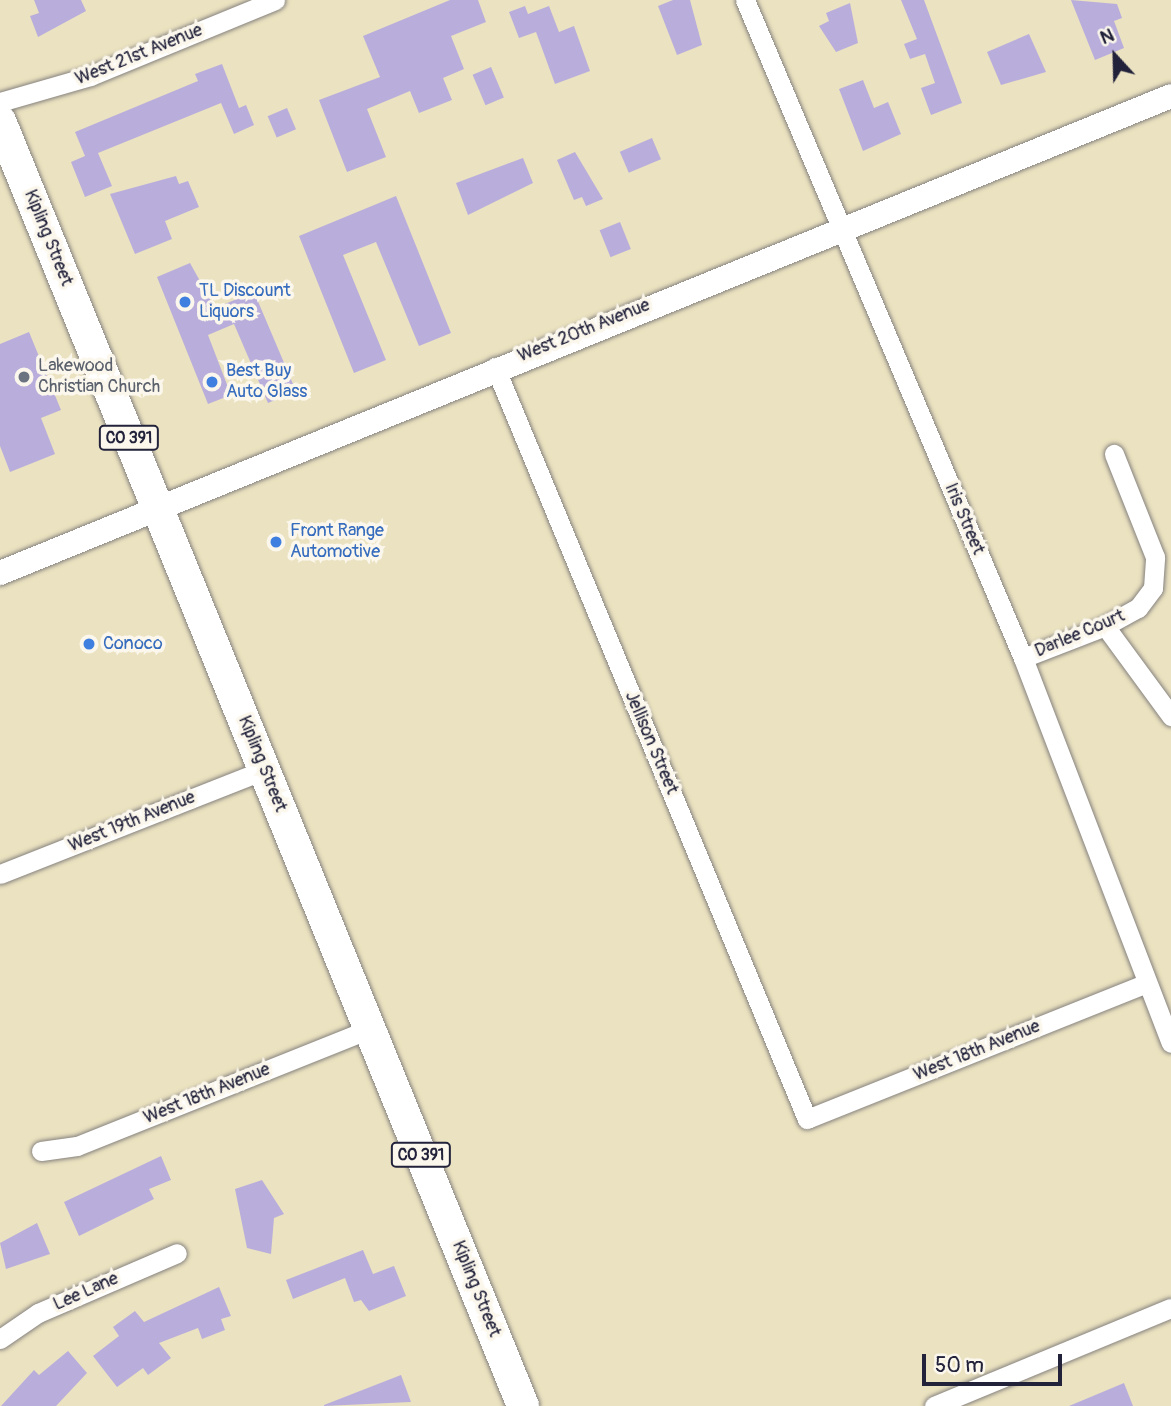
<!DOCTYPE html>
<style>
body{margin:0}
#map{position:relative;width:1171px;height:1406px;overflow:hidden;background:#ebe2c1;font-family:Pangolin,sans-serif}
div>[style]{position:absolute}
.building>*{inset:0;background:#b9aedb;transform-origin:0 0}
.roads{filter:drop-shadow(0 0 2px #86827e) drop-shadow(0 0 2px #86827e)}
.minor>*{height:19px;margin:-9.5px;padding:0 9.5px;transform-origin:9.5px;border-radius:9.5px;background:#fff}
.tertiary>*{height:24px;margin:-12px;padding:0 12px;transform-origin:12px;border-radius:12px;background:#fff}
.primary>*{height:32px;margin:-16px;padding:0 16px;transform-origin:16px;border-radius:16px;background:#fff}
.dots>*{width:19px;height:19px;translate:-50% -50%;box-sizing:border-box;border:4px solid #fbf7ec;border-radius:50%}
span{translate:-50% -50%;white-space:nowrap;text-align:center;line-height:1.15;-webkit-text-stroke:7px #fbf7ec;paint-order:stroke}
.shield-label span{padding:2px 5px;background:#fbf7ec;border:2px solid;border-radius:5px;-webkit-text-stroke-width:0}
.shield-label{font-size:16px;color:#22223b;font-weight:700}
.street-label{font-size:18px;color:#22223b}
.shop-label{font-size:18px;color:#366cbe}
.left{translate:0 -50%;text-align:left}
.worship-label{font-size:18px;color:#5b616d}
.north{position:absolute;left:1080px;top:21px;width:70px;height:70px;-webkit-text-stroke:5px #fbf7ec;paint-order:stroke;rotate:338deg;font-size:19px;font-weight:700;line-height:28px;text-align:center;color:#22223b}
.north::after{content:'';display:block;margin:auto;width:24px;height:32px;background:#22223b;clip-path:polygon(50% 0,100% 100%,50% 72%,0 100%)}
.scale{position:absolute;left:922px;top:1354px;width:140px;height:32px;box-sizing:border-box;border:4px solid #22223b;border-top:0;padding-left:9px;font-size:21px;line-height:24px;white-space:nowrap;color:#22223b;-webkit-text-stroke:5px #fbf7ec;paint-order:stroke}
</style>
<div id="map">
<div class="building">
<div style="clip-path:polygon(34px 0,81px 0,86px 11px,38px 37px,30px 16px,39px 13px)"></div>
<div style="clip-path:polygon(450px 0,478px 0,486px 22px,451px 36px,464px 69px,443px 78px,452px 100px,419px 113px,410px 91px,367px 109px,386px 157px,347px 172px,319px 100px,380px 77px,363px 36px)"></div>
<div style="clip-path:polygon(673px 0,690px 0,702px 45px,677px 55px,658px 6px)"></div>
<div style="clip-path:polygon(901px 0,924px 0,962px 103px,931px 115px,921px 88px,935px 83px,925px 54px,910px 59px,904px 44px,917px 39px)"></div>
<div style="clip-path:polygon(1071px 0,1117px 4px,1122px 18px,1114px 21px,1124px 48px,1095px 60px)"></div>
<div style="clip-path:polygon(850px 3px,858px 43px,836px 52px,819px 26px,829px 21px,826px 13px)"></div>
<div style="clip-path:polygon(525px 6px,528px 14px,549px 6px,559px 32px,574px 26px,590px 71px,555px 84px,536px 32px,519px 38px,509px 12px)"></div>
<div style="clip-path:polygon(1029px 34px,1046px 72px,1001px 85px,987px 52px)"></div>
<div style="clip-path:polygon(222px 64px,239px 108px,246px 105px,254px 125px,234px 134px,221px 103px,98px 153px,112px 186px,85px 197px,71px 162px,85px 156px,75px 132px,198px 81px,195px 74px)"></div>
<div style="left:491px;top:67px;width:33px;height:20px;rotate:67deg"></div>
<div style="clip-path:polygon(863px 80px,874px 108px,888px 102px,901px 134px,863px 151px,839px 89px)"></div>
<div style="left:287px;top:108px;width:23px;height:21px;rotate:67deg"></div>
<div style="left:652px;top:138px;width:23px;height:35px;rotate:67deg"></div>
<div style="clip-path:polygon(575px 152px,603px 199px,586px 206px,582px 197px,574px 200px,557px 160px)"></div>
<div style="clip-path:polygon(523px 158px,533px 183px,468px 215px,456px 183px)"></div>
<div style="clip-path:polygon(176px 176px,179px 184px,188px 181px,199px 207px,165px 221px,172px 239px,135px 254px,110px 194px)"></div>
<div style="clip-path:polygon(396px 196px,451px 333px,419px 346px,376px 242px,343px 255px,386px 360px,354px 373px,299px 236px)"></div>
<div style="left:620px;top:222px;width:29px;height:22px;rotate:68deg"></div>
<div style="clip-path:polygon(190px 263px,215px 308px,254px 292px,296px 391px,268px 403px,234px 324px,208px 335px,231px 395px,208px 404px,157px 277px)"></div>
<div style="clip-path:polygon(29px 332px,61px 410px,41px 418px,55px 454px,10px 472px,0 446px,0 344px)"></div>
<div style="clip-path:polygon(161px 1156px,171px 1180px,149px 1189px,154px 1199px,79px 1236px,64px 1202px)"></div>
<div style="clip-path:polygon(262px 1180px,284px 1214px,274px 1218px,271px 1254px,247px 1248px,235px 1189px)"></div>
<div style="clip-path:polygon(37px 1223px,50px 1254px,6px 1269px,0 1243px)"></div>
<div style="clip-path:polygon(363px 1250px,373px 1274px,394px 1266px,406px 1296px,369px 1311px,361px 1300px,354px 1302px,345px 1278px,293px 1299px,286px 1280px)"></div>
<div style="clip-path:polygon(219px 1287px,231px 1316px,221px 1319px,225px 1330px,202px 1339px,198px 1328px,159px 1343px,171px 1358px,148px 1375px,143px 1368px,117px 1387px,93px 1356px,119px 1336px,113px 1327px,135px 1311px,144px 1322px)"></div>
<div style="clip-path:polygon(68px 1351px,87px 1373px,56px 1406px,1px 1406px,34px 1370px,39px 1375px)"></div>
<div style="clip-path:polygon(401px 1375px,411px 1402px,324px 1406px,324px 1405px)"></div>
<div style="clip-path:polygon(1124px 1383px,1133px 1406px,1069px 1406px)"></div>
</div>
<div class="roads">
<div class="minor">
<div style="left:745px;top:0;width:714px;rotate:67.1deg"></div>
<div style="left:1023px;top:658px;width:412px;rotate:69deg"></div>
<div style="left:0;top:102px;width:94px;rotate:-16.1deg"></div>
<div style="left:90px;top:76px;width:200px;rotate:-22.3deg"></div>
<div style="left:495px;top:367px;width:814px;rotate:67.47deg"></div>
<div style="left:807px;top:1119px;width:366px;rotate:-21.8deg"></div>
<div style="left:1105px;top:626px;width:112px;rotate:53.7deg"></div>
<div style="left:1023px;top:658px;width:88px;rotate:-21.3deg"></div>
<div style="left:1105px;top:626px;width:38px;rotate:-29deg"></div>
<div style="left:1138px;top:608px;width:25px;rotate:-53deg"></div>
<div style="left:1153px;top:588px;width:31px;rotate:-86deg"></div>
<div style="left:1155px;top:557px;width:111px;rotate:-111.7deg"></div>
<div style="left:0;top:874px;width:284px;rotate:-21.5deg"></div>
<div style="left:41px;top:1151px;width:36px;rotate:-8deg"></div>
<div style="left:77px;top:1146px;width:315px;rotate:-21.8deg"></div>
<div style="left:0;top:1339px;width:46px;rotate:-34.4deg"></div>
<div style="left:38px;top:1313px;width:151px;rotate:-23.3deg"></div>
<div style="left:934px;top:1406px;width:256px;rotate:-22.5deg"></div>
</div>
<div class="tertiary">
<div style="left:0;top:573px;width:1264px;rotate:-22.16deg"></div>
</div>
<div class="primary">
<div style="left:0;top:121px;width:1387px;rotate:67.85deg"></div>
</div>
</div>
<div class="dots">
<div style="left:185px;top:302px;background:#3f7fe0"></div>
<div style="left:24px;top:377px;background:#6b7280"></div>
<div style="left:212px;top:382px;background:#3f7fe0"></div>
<div style="left:276px;top:542px;background:#3f7fe0"></div>
<div style="left:89px;top:644px;background:#3f7fe0"></div>
</div>
<div class="shield-label">
<span style="left:129px;top:438px">CO 391</span>
<span style="left:421px;top:1155px">CO 391</span>
</div>
<div class="street-label">
<span style="left:139px;top:55px;rotate:-22deg">West 21st Avenue</span>
<span style="left:48px;top:238px;rotate:68deg">Kipling Street</span>
<span style="left:584px;top:331px;rotate:-22deg">West 20th Avenue</span>
<span style="left:964px;top:519px;rotate:67deg">Iris Street</span>
<span style="left:1080px;top:634px;rotate:-23deg">Darlee Court</span>
<span style="left:651px;top:743px;rotate:67deg">Jellison Street</span>
<span style="left:262px;top:764px;rotate:68deg">Kipling Street</span>
<span style="left:132px;top:822px;rotate:-22deg">West 19th Avenue</span>
<span style="left:977px;top:1051px;rotate:-22deg">West 18th Avenue</span>
<span style="left:207px;top:1094px;rotate:-22deg">West 18th Avenue</span>
<span style="left:476px;top:1289px;rotate:68deg">Kipling Street</span>
<span style="left:86px;top:1292px;rotate:-24deg">Lee Lane</span>
</div>
<div class="shop-label">
<span class="left" style="left:199px;top:302px">TL Discount<br>Liquors</span>
<span class="left" style="left:226px;top:382px">Best Buy<br>Auto Glass</span>
<span class="left" style="left:290px;top:542px">Front Range<br>Automotive</span>
<span class="left" style="left:103px;top:644px">Conoco</span>
</div>
<div class="worship-label">
<span class="left" style="left:38px;top:377px">Lakewood<br>Christian Church</span>
</div>
<div class="north">N</div>
<div class="scale">50 m</div>
</div>
